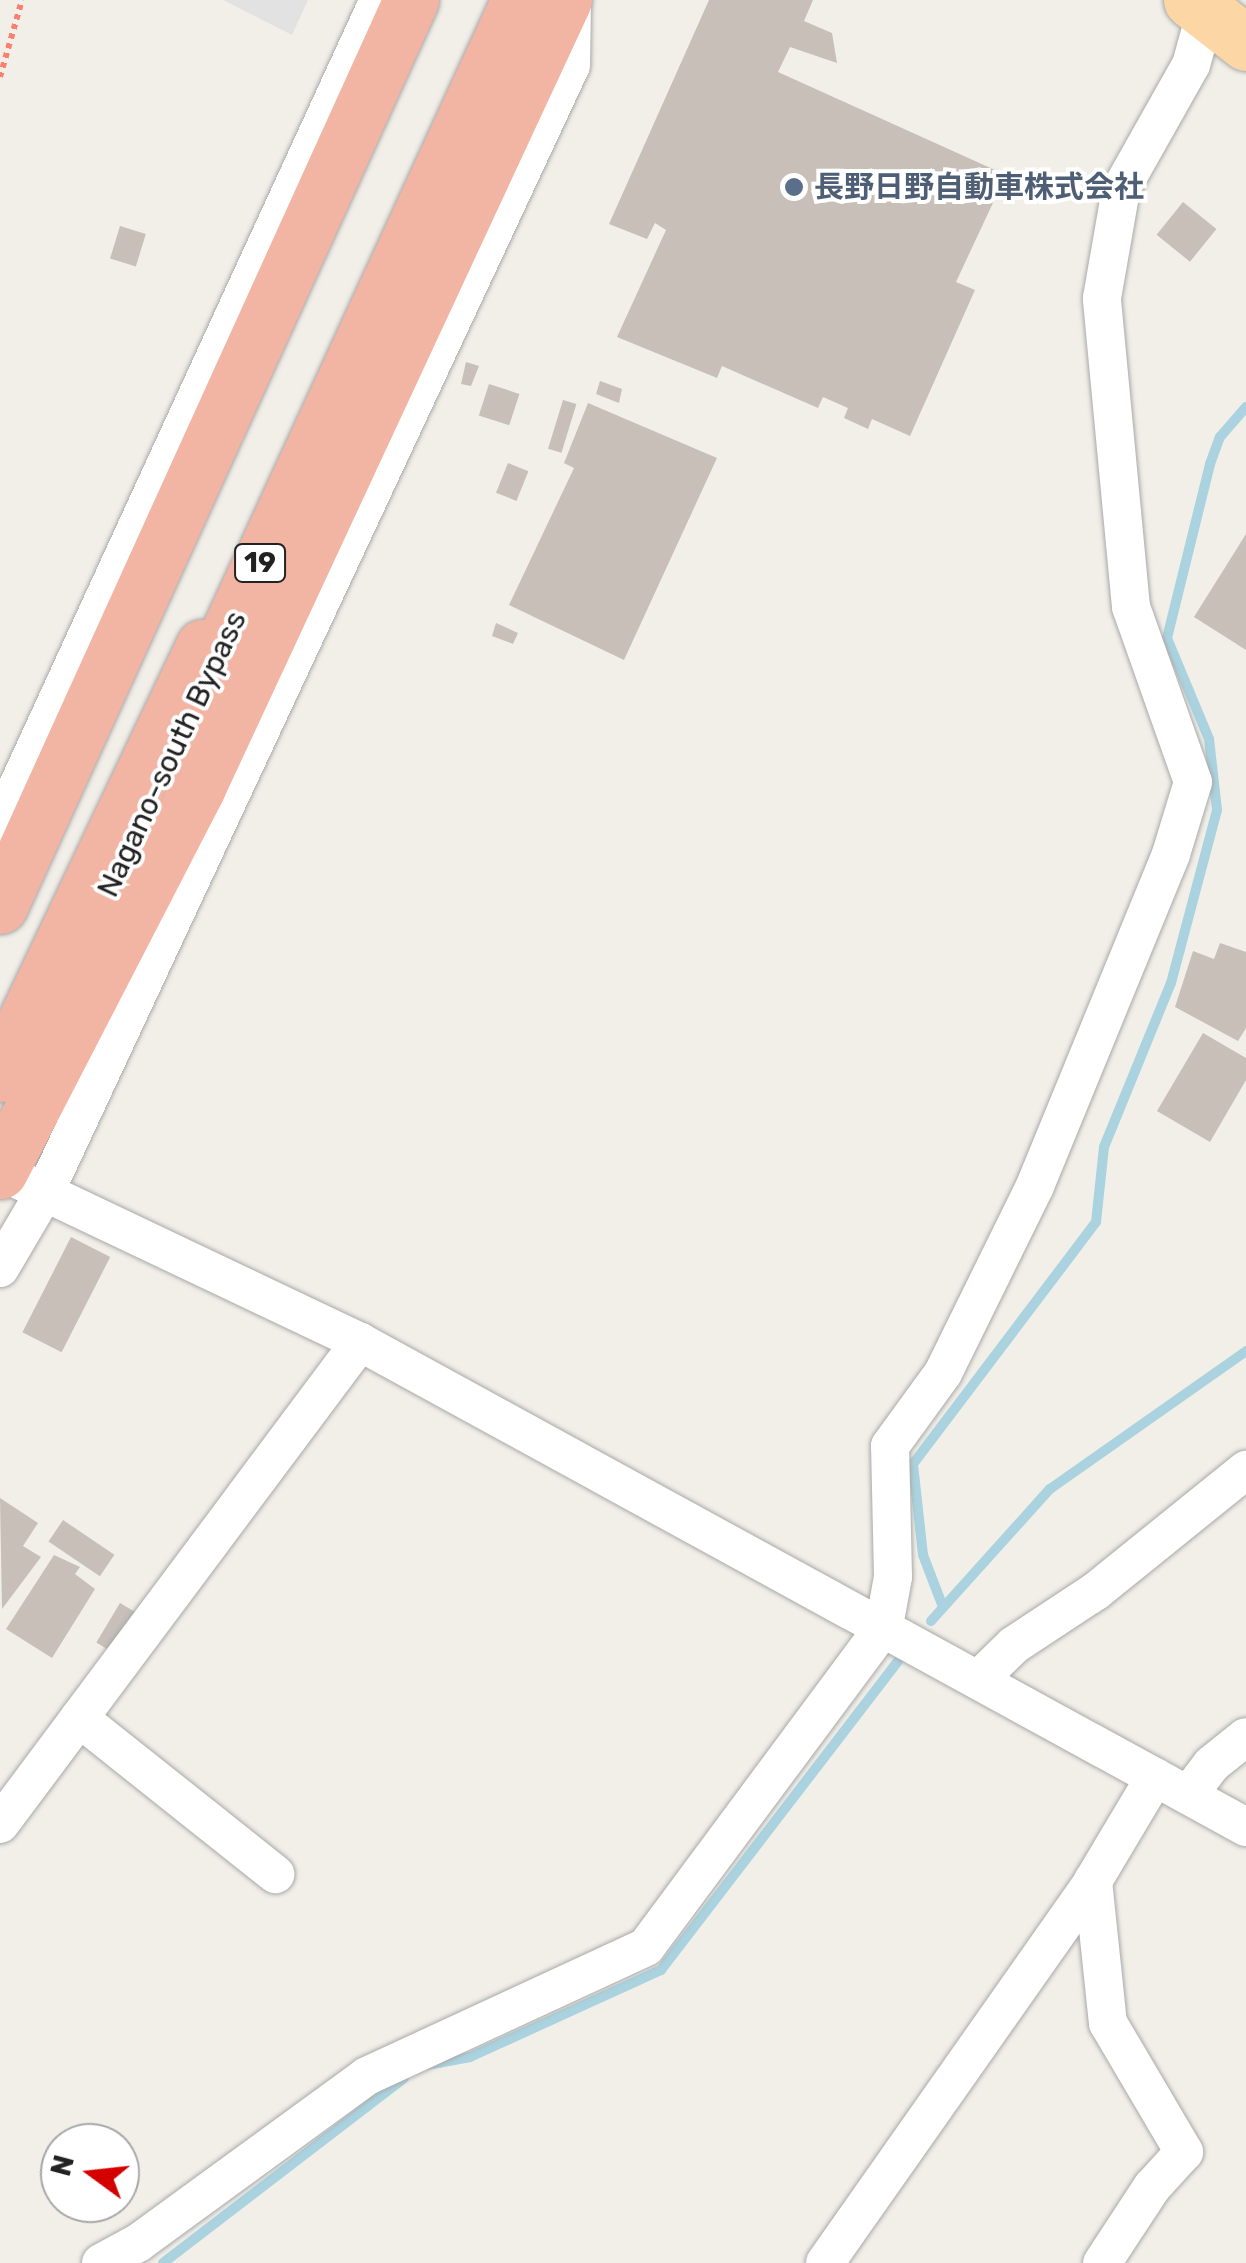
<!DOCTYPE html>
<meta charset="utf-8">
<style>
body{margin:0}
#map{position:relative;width:1246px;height:2263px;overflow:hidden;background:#f2efe9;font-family:Rubik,"Noto Sans JP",sans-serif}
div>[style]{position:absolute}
.parking>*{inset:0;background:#e2e2e2}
.stream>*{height:10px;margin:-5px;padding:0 5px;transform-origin:5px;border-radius:5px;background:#aad3df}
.building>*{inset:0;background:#c7bfb8;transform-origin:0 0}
.path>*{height:6px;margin-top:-3px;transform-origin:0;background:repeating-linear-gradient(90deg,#fa8072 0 5px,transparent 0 10px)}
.roads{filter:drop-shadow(0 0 2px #a9a9a9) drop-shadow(0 0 2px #a9a9a9)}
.minor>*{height:38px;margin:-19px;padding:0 19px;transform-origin:19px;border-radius:19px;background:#fff}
.primary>*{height:55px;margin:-27.5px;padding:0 27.5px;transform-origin:27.5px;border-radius:27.5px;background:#fcd6a4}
.trunk>*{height:55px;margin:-27.5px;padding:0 27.5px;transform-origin:27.5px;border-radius:27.5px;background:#f2b4a3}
.dots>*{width:28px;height:28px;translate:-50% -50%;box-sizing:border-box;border:5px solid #fff;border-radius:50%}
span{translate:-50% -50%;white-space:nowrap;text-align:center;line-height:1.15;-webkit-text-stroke:8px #fff;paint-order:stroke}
.shield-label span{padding:2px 8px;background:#fff;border:2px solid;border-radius:8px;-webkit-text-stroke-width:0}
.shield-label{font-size:28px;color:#222;font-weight:700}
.service-label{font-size:30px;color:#4e5e75;font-weight:700}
.left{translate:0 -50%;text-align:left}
.street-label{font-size:30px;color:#222}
.north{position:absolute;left:40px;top:2123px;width:100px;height:100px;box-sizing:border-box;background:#fff;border:2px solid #a7a7a7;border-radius:50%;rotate:285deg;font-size:28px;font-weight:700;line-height:40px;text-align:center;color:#222}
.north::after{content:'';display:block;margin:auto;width:35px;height:45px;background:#d40000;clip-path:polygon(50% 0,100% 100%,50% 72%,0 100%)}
</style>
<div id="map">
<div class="parking">
<div style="clip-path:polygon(223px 0,308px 0,292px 35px)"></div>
</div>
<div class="stream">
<div style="left:943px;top:1607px;width:56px;rotate:-111deg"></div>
<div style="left:923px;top:1555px;width:92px;rotate:-96.3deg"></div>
<div style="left:913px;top:1464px;width:303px;rotate:-52.9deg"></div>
<div style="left:1096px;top:1222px;width:75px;rotate:-83.9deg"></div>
<div style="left:1104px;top:1147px;width:177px;rotate:-67.8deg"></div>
<div style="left:1171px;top:983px;width:179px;rotate:-75.1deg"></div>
<div style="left:1217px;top:810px;width:71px;rotate:-96.4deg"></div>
<div style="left:1209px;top:739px;width:109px;rotate:-112.6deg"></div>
<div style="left:1167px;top:638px;width:179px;rotate:-76.1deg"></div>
<div style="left:1210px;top:464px;width:29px;rotate:-70deg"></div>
<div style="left:1220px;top:437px;width:40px;rotate:-49deg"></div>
<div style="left:931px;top:1621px;width:178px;rotate:-48deg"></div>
<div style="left:1050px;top:1489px;width:240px;rotate:-35.1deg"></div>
<div style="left:427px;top:2065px;width:44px;rotate:-10.5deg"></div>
<div style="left:470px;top:2057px;width:210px;rotate:-24.5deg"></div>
<div style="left:661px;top:1970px;width:389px;rotate:-52.5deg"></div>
<div style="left:163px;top:2263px;width:304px;rotate:-37.5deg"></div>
</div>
<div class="building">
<div style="clip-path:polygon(709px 0,813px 0,804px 21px,832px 33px,837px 63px,790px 47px,778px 72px,1006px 175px,956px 282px,975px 290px,910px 436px,872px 419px,868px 429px,844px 418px,848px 408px,823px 397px,818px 408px,722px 366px,717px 378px,617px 337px,666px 230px,655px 223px,647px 239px,609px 224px)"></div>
<div style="left:1183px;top:202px;width:43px;height:42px;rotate:39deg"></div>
<div style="left:120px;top:226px;width:27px;height:34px;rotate:17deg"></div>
<div style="clip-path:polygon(466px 362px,479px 366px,471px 386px,461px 384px)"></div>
<div style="clip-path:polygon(600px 381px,622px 389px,619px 403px,596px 394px)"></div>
<div style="left:489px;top:384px;width:32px;height:33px;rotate:18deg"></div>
<div style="left:563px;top:400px;width:14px;height:51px;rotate:17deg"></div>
<div style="clip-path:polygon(588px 403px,717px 458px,624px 660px,509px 605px,574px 468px,564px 463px)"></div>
<div style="left:508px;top:463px;width:22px;height:32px;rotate:22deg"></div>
<div style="clip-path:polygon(1246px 534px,1246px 650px,1194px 617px)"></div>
<div style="clip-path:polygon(496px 623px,518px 633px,513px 644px,492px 636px)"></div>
<div style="clip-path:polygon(1220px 943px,1246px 952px,1246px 1028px,1238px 1041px,1175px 1007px,1193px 951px,1214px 959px)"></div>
<div style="clip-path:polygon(1203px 1033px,1246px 1058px,1246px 1080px,1210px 1142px,1157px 1111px)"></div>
<div style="left:71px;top:1237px;width:44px;height:107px;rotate:27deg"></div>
<div style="clip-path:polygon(0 1498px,38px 1523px,23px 1546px,41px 1557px,2px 1609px)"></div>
<div style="left:63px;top:1520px;width:62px;height:26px;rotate:34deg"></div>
<div style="clip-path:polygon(54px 1555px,80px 1567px,75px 1574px,95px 1589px,52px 1658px,6px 1629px)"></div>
<div style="left:120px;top:1603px;width:23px;height:46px;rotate:31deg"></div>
</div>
<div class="path">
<div style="left:0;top:77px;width:80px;rotate:-74.1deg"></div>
</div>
<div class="roads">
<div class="minor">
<div style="left:0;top:825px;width:908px;rotate:-65.33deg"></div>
<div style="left:0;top:1171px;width:399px;rotate:25.4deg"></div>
<div style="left:360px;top:1342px;width:1010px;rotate:28.7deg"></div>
<div style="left:0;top:1268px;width:91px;rotate:-59.5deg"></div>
<div style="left:46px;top:1190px;width:1241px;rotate:-64.98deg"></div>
<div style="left:571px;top:65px;width:63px;rotate:-89.1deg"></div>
<div style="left:979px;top:1679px;width:49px;rotate:-44.2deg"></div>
<div style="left:1014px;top:1645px;width:98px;rotate:-33.4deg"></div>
<div style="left:1096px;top:1591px;width:193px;rotate:-38.9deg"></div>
<div style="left:79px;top:1718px;width:251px;rotate:38.5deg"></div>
<div style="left:1190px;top:1793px;width:36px;rotate:-53deg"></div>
<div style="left:1212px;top:1764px;width:43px;rotate:-38.5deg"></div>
<div style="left:0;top:1824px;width:602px;rotate:-53.24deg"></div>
<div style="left:1093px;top:1881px;width:143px;rotate:84deg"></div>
<div style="left:1108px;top:2023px;width:150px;rotate:59.5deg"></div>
<div style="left:1184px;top:2152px;width:47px;rotate:132.4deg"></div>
<div style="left:1152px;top:2187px;width:91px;rotate:123.3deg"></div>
<div style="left:101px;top:2263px;width:42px;rotate:-28.4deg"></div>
<div style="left:138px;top:2243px;width:283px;rotate:-36.1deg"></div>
<div style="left:367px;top:2076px;width:307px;rotate:-24.8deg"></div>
<div style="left:646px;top:1947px;width:400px;rotate:-53.4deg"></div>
<div style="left:884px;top:1626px;width:50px;rotate:-79.6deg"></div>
<div style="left:893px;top:1577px;width:131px;rotate:-91.3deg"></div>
<div style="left:890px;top:1446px;width:90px;rotate:-54deg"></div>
<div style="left:943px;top:1373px;width:208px;rotate:-63.8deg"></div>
<div style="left:1035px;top:1186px;width:359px;rotate:-67.7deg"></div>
<div style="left:1171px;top:854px;width:75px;rotate:-73deg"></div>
<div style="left:1193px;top:782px;width:186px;rotate:-109.5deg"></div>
<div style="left:1131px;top:607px;width:310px;rotate:-95.4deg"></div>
<div style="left:1102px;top:298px;width:111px;rotate:-80.1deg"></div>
<div style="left:1121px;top:189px;width:142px;rotate:-60.6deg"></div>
<div style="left:1191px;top:65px;width:56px;rotate:-74.5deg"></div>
<div style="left:825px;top:2263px;width:467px;rotate:-54.9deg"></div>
<div style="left:1093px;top:1881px;width:121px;rotate:-59.2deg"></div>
</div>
<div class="primary">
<div style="left:1191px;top:0;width:70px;rotate:38deg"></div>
</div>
<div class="trunk">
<div style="left:201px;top:692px;width:762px;rotate:-65.32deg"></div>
<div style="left:0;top:906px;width:995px;rotate:-65.6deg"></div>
<div style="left:0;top:1074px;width:473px;rotate:-64.6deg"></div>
<div style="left:0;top:1171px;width:432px;rotate:-62.7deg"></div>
<div style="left:198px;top:787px;width:868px;rotate:-65.06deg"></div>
</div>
</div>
<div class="dots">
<div style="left:794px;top:187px;background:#5c6f8a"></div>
</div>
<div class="shield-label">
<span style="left:260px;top:563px">19</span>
</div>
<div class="service-label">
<span class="left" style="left:814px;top:187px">長野日野自動車株式会社</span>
</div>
<div class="street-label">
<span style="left:172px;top:754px;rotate:-65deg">Nagano-south Bypass</span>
</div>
<div class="north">N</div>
</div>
